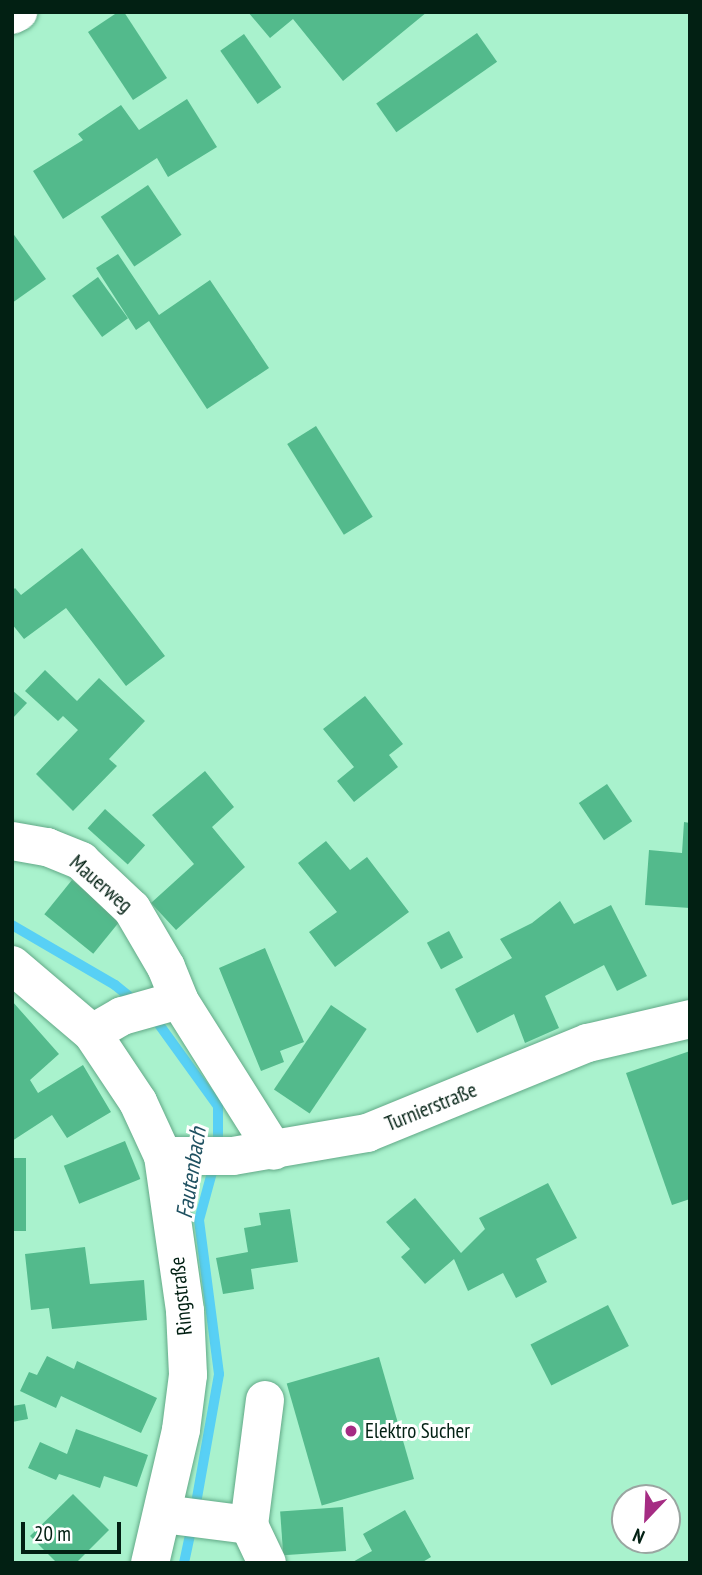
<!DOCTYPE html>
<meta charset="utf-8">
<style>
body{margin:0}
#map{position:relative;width:702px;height:1575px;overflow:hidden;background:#a9f2cd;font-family:"PT Sans Narrow",sans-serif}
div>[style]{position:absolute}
.stream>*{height:10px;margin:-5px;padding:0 5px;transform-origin:5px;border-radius:5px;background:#58d0f5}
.building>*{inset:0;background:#53ba8c;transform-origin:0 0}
.roads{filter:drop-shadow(0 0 2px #62a987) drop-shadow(0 0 2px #62a987)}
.minor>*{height:38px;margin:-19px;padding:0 19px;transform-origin:19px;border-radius:19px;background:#fff}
.major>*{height:38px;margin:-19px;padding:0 19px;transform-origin:19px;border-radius:19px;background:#fff}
.dots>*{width:19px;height:19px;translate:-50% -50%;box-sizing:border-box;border:4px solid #fff;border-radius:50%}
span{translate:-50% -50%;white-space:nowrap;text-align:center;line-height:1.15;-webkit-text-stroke:6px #fff;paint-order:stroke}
.street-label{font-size:21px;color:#022013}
.poi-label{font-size:21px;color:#022013}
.left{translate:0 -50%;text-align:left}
.water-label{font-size:23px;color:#1f5161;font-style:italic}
.frame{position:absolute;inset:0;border:14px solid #022013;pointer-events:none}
.north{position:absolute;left:611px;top:1484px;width:70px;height:70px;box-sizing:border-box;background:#fff;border:2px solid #9aa6a1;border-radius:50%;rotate:203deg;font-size:19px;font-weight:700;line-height:28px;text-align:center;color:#022013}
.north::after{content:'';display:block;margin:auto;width:24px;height:32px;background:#a52c83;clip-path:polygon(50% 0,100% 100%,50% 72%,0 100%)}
.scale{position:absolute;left:21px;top:1522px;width:100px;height:32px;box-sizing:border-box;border:4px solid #022013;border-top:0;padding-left:9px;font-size:21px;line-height:24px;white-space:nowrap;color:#022013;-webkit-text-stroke:5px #fff;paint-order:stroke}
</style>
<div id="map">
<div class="stream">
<div style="left:12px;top:925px;width:119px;rotate:30.2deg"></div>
<div style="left:115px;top:985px;width:27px;rotate:39deg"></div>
<div style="left:153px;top:1016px;width:111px;rotate:54.2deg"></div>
<div style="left:218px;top:1106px;width:41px;rotate:90deg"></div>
<div style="left:195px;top:1509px;width:137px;rotate:-79.9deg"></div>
<div style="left:219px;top:1374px;width:155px;rotate:-97.4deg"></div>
<div style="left:199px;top:1220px;width:57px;rotate:-74.7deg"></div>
<div style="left:184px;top:1563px;width:40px;rotate:-78deg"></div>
</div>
<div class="building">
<div style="clip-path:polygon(118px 12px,124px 12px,167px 78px,133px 100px,88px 32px)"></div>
<div style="clip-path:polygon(248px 12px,427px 12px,343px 81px,293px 19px,270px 38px)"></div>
<div style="left:477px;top:33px;width:35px;height:123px;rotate:55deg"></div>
<div style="left:244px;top:34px;width:65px;height:29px;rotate:55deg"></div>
<div style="clip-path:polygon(187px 99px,217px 147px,168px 177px,157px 158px,63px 219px,33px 171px,83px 140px,78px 134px,121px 105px,139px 130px)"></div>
<div style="left:148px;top:185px;width:60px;height:57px;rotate:56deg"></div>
<div style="clip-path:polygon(12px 232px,46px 279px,12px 303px)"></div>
<div style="clip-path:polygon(118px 254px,159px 315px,210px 280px,269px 368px,207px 409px,149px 321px,136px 330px,96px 268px)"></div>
<div style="left:98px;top:277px;width:51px;height:32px;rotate:54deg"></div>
<div style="left:316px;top:426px;width:107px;height:34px;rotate:58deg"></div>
<div style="clip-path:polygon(82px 548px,165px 656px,126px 686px,66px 608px,24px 639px,12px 624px,12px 591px,15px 588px,21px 595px)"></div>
<div style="clip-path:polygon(45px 670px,77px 701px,99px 678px,145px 721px,109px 759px,117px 766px,73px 811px,36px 774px,78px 730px,63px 716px,58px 721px,25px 691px)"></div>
<div style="clip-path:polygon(12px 690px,27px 703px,12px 719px)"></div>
<div style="clip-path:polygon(365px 696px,403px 744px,389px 755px,398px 767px,354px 802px,337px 781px,354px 767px,323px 729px)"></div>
<div style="clip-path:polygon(205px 771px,234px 807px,212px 827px,245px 867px,176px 930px,151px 903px,194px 864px,152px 815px)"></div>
<div style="left:607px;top:784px;width:45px;height:34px;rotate:56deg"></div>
<div style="left:105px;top:809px;width:54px;height:26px;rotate:42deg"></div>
<div style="clip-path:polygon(684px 822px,690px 823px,690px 908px,645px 905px,649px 850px,682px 853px)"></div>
<div style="clip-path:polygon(326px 841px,350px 870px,367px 857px,409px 912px,335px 967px,309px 932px,337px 912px,298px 863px)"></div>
<div style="left:72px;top:880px;width:63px;height:44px;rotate:39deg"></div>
<div style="clip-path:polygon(560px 901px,574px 924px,611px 905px,647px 976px,617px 991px,604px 965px,545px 996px,559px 1028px,525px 1043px,514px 1014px,477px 1033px,455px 989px,512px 958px,500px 939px,532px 923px)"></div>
<div style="left:449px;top:931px;width:30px;height:25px;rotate:62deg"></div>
<div style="clip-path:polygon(265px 948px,304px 1042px,280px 1051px,284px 1062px,261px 1071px,219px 968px)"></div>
<div style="clip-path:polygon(12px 1001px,59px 1054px,30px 1080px,38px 1093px,83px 1065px,111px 1112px,67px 1138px,52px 1115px,12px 1141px)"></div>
<div style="left:331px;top:1005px;width:43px;height:102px;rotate:34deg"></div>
<div style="clip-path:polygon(690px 1051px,690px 1199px,672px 1205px,626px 1073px)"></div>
<div style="left:125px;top:1141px;width:41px;height:66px;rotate:68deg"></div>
<div style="left:12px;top:1158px;width:14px;height:73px"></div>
<div style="clip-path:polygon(548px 1183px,577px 1238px,536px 1259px,547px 1282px,516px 1298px,503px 1273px,468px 1291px,454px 1259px,425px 1284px,401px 1257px,410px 1249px,386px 1222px,415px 1198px,461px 1253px,485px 1229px,479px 1218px)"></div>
<div style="clip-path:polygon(290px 1209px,298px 1262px,251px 1269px,254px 1289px,223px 1294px,216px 1258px,248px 1252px,244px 1228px,261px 1225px,259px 1213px)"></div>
<div style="clip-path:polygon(85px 1247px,90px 1284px,144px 1280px,147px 1320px,52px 1329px,49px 1308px,31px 1310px,25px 1254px)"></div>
<div style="left:608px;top:1305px;width:46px;height:87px;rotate:63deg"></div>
<div style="clip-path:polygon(47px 1356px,74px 1369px,77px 1361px,157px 1398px,141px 1433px,61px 1396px,56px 1408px,20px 1391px,29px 1372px,37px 1375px)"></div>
<div style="left:379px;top:1357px;width:127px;height:96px;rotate:74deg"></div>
<div style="clip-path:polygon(25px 1404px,28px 1419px,12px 1422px,12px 1406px)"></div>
<div style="clip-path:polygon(76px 1429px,148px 1455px,137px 1487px,104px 1476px,100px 1488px,59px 1474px,56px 1480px,28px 1468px,40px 1442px,67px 1454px)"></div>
<div style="clip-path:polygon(73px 1494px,109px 1530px,76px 1563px,57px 1563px,30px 1536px)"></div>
<div style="left:343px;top:1507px;width:44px;height:63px;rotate:86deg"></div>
<div style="clip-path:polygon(405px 1510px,431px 1557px,421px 1563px,351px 1563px,372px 1551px,363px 1534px)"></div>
</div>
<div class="roads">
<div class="minor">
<div style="left:12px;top:841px;width:36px;rotate:10deg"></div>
<div style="left:47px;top:847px;width:37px;rotate:22deg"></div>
<div style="left:81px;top:861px;width:70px;rotate:43.3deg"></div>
<div style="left:132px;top:909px;width:67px;rotate:59.6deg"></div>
<div style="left:166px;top:967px;width:35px;rotate:68deg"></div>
<div style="left:179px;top:1000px;width:59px;rotate:164.3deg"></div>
<div style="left:122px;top:1016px;width:34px;rotate:150deg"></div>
<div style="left:12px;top:965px;width:105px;rotate:40.4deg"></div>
<div style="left:92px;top:1033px;width:83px;rotate:56.3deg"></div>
<div style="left:138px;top:1102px;width:60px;rotate:65.2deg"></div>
<div style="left:163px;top:1156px;width:157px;rotate:81.9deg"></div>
<div style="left:185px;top:1311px;width:64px;rotate:87.3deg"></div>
<div style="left:188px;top:1375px;width:55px;rotate:97.3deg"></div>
<div style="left:181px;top:1430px;width:137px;rotate:103.1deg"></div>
<div style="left:179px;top:1000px;width:178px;rotate:57.8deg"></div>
<div style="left:163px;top:1156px;width:70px"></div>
<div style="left:233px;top:1156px;width:136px;rotate:-9.7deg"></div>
<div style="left:367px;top:1133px;width:239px;rotate:-22.2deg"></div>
<div style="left:588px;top:1043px;width:105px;rotate:-13.2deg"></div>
<div style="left:265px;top:1400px;width:126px;rotate:97.3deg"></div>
<div style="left:249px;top:1525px;width:42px;rotate:64.7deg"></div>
<div style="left:164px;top:1514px;width:86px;rotate:7.4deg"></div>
</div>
<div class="major">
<div style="left:12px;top:15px;width:7px;rotate:-27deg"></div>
</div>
</div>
<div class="dots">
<div style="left:351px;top:1431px;background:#a52c83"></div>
</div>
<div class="street-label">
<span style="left:101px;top:884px;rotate:41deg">Mauerweg</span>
<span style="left:431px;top:1107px;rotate:-22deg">Turnierstraße</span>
<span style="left:181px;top:1296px;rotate:-96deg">Ringstraße</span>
</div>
<div class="poi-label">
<span class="left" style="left:365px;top:1431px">Elektro Sucher</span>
</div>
<div class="water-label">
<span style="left:191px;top:1173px;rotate:-81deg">Fautenbach</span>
</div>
<div class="frame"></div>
<div class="north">N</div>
<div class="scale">20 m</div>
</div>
